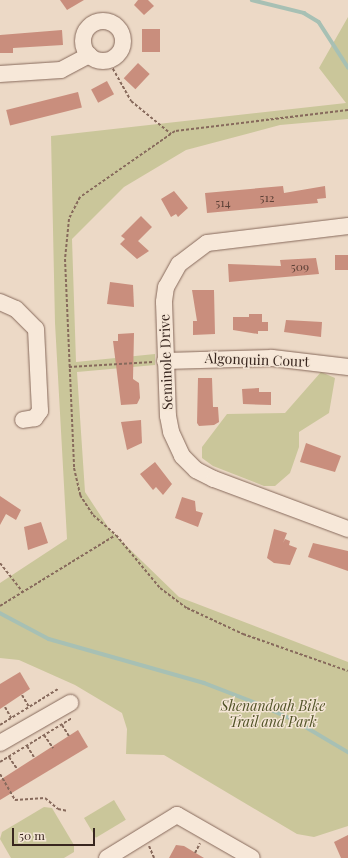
<!DOCTYPE html>
<style>
body{margin:0}
#map{position:relative;width:348px;height:858px;overflow:hidden;background:#ecd9c6;font-family:"Playfair Display",serif}
div>[style]{position:absolute}
.green>*{inset:0;background:#cac69a;transform-origin:0 0}
.stream>*{height:3.5px;margin:-1.75px;padding:0 1.75px;transform-origin:1.75px;border-radius:1.75px;background:#a7c0b4}
.building>*{inset:0;background:#c98e7d;transform-origin:0 0}
.path>*{height:2px;margin-top:-1px;transform-origin:0;background:repeating-linear-gradient(90deg,#876a5c 0 3px,transparent 0 5px)}
.roads{filter:drop-shadow(0 0 1px #876a5c) drop-shadow(0 0 1px #876a5c)}
.minor>*{height:16px;margin:-8px;padding:0 8px;transform-origin:8px;border-radius:8px;background:#f7e8d9}
.minor>.ring{margin:-8px;padding:0;box-sizing:content-box;background:none;border:16px solid #f7e8d9;border-radius:50%}
span{translate:-50% -50%;white-space:nowrap;text-align:center;line-height:1.15;-webkit-text-stroke:3px #f4e5d5;paint-order:stroke}
.number-label{font-size:12px;color:#5c4036}
.number-label span{-webkit-text-stroke-width:0}
.street-label{font-size:14px;color:#38261f}
.park-label{font-size:14px;color:#515327;font-style:italic}
.scale{position:absolute;left:12px;top:828px;width:83px;height:18px;box-sizing:border-box;border:2px solid #38261f;border-top:0;padding-left:5px;font-size:12px;line-height:14px;white-space:nowrap;color:#38261f;-webkit-text-stroke:3px #f4e5d5;paint-order:stroke}
</style>
<div id="map">
<div class="green">
<div style="clip-path:polygon(348px 17px,348px 119px,280px 125px,186px 150px,124px 187px,72px 239px,76px 362px,155px 354px,155px 365px,77px 372px,85px 492px,110px 530px,179px 597px,348px 662px,348px 826px,314px 837px,297px 834px,164px 755px,126px 754px,127px 729px,122px 713px,75px 685px,19px 660px,0 658px,0 583px,67px 539px,55px 323px,51px 136px,346px 103px,319px 68px)"></div>
<div style="clip-path:polygon(321px 372px,335px 378px,329px 413px,299px 432px,299px 447px,290px 473px,275px 486px,264px 486px,213px 466px,202px 458px,202px 447px,227px 414px,285px 413px)"></div>
<div style="left:114px;top:800px;width:23px;height:35px;rotate:59deg"></div>
<div style="clip-path:polygon(44px 807px,52px 808px,74px 845px,74px 852px,64px 858px,11px 858px,0 839px,2px 832px)"></div>
</div>
<div class="stream">
<div style="left:252px;top:0;width:54px;rotate:14deg"></div>
<div style="left:304px;top:13px;width:17px;rotate:31deg"></div>
<div style="left:319px;top:22px;width:54px;rotate:57.2deg"></div>
<div style="left:0;top:613px;width:55px;rotate:28deg"></div>
<div style="left:49px;top:639px;width:161px;rotate:15.8deg"></div>
<div style="left:204px;top:683px;width:56px;rotate:21deg"></div>
<div style="left:256px;top:703px;width:42px;rotate:24.1deg"></div>
<div style="left:294px;top:720px;width:63px;rotate:30.7deg"></div>
</div>
<div class="building">
<div style="clip-path:polygon(60px 0,84px 0,67px 10px)"></div>
<div style="clip-path:polygon(138px 0,148px 0,154px 6px,144px 15px,134px 5px)"></div>
<div style="left:160px;top:29px;width:23px;height:18px;rotate:90deg"></div>
<div style="clip-path:polygon(62px 30px,63px 45px,13px 48px,13px 53px,0 53px,0 35px)"></div>
<div style="left:138px;top:63px;width:16px;height:21px;rotate:43deg"></div>
<div style="left:107px;top:81px;width:15px;height:18px;rotate:62deg"></div>
<div style="left:78px;top:92px;width:16px;height:74px;rotate:76deg"></div>
<div style="clip-path:polygon(283px 186px,284px 193px,325px 186px,326px 198px,317px 199px,318px 203px,207px 213px,205px 193px)"></div>
<div style="clip-path:polygon(174px 191px,188px 208px,178px 217px,176px 214px,171px 217px,161px 199px)"></div>
<div style="clip-path:polygon(141px 216px,152px 227px,138px 241px,149px 251px,137px 259px,120px 244px,125px 239px,121px 236px)"></div>
<div style="left:348px;top:255px;width:15px;height:13px;rotate:90deg"></div>
<div style="clip-path:polygon(316px 258px,319px 274px,229px 282px,228px 264px,281px 266px,280px 260px)"></div>
<div style="clip-path:polygon(110px 282px,133px 285px,134px 307px,107px 304px)"></div>
<div style="clip-path:polygon(192px 290px,214px 290px,215px 334px,193px 335px,193px 321px,197px 321px)"></div>
<div style="clip-path:polygon(249px 314px,262px 314px,262px 322px,268px 322px,268px 331px,258px 331px,258px 334px,233px 330px,233px 317px,249px 317px)"></div>
<div style="clip-path:polygon(286px 320px,322px 322px,321px 337px,284px 332px)"></div>
<div style="clip-path:polygon(134px 333px,133px 379px,139px 383px,140px 398px,137px 404px,121px 405px,113px 341px,118px 341px,118px 334px)"></div>
<div style="clip-path:polygon(198px 378px,212px 378px,213px 407px,218px 407px,219px 422px,214px 425px,199px 426px,197px 423px)"></div>
<div style="clip-path:polygon(259px 388px,259px 392px,271px 392px,271px 405px,243px 404px,242px 389px)"></div>
<div style="clip-path:polygon(141px 420px,142px 443px,127px 450px,121px 422px)"></div>
<div style="clip-path:polygon(306px 443px,341px 456px,335px 472px,300px 462px)"></div>
<div style="clip-path:polygon(155px 462px,172px 484px,163px 495px,156px 487px,153px 490px,140px 474px)"></div>
<div style="clip-path:polygon(0 496px,21px 510px,16px 520px,6px 514px,0 525px)"></div>
<div style="clip-path:polygon(182px 497px,195px 501px,196px 511px,203px 513px,198px 527px,175px 518px)"></div>
<div style="clip-path:polygon(41px 522px,48px 543px,28px 550px,24px 527px)"></div>
<div style="clip-path:polygon(274px 529px,287px 533px,283px 543px,285px 539px,290px 541px,289px 545px,297px 548px,290px 565px,274px 563px,267px 558px)"></div>
<div style="clip-path:polygon(313px 543px,348px 551px,348px 571px,308px 557px)"></div>
<div style="clip-path:polygon(20px 672px,30px 689px,0 709px,0 684px)"></div>
<div style="clip-path:polygon(78px 730px,88px 747px,0 800px,0 780px)"></div>
<div style="clip-path:polygon(348px 835px,348px 858px,341px 858px,334px 842px)"></div>
<div style="clip-path:polygon(176px 845px,184px 846px,204px 858px,169px 858px)"></div>
</div>
<div class="path">
<div style="left:108px;top:60px;width:47px;rotate:60.7deg"></div>
<div style="left:131px;top:101px;width:52px;rotate:39.5deg"></div>
<div style="left:348px;top:110px;width:174px;rotate:173.1deg"></div>
<div style="left:175px;top:131px;width:116px;rotate:145.2deg"></div>
<div style="left:80px;top:197px;width:25px;rotate:117deg"></div>
<div style="left:69px;top:219px;width:40px;rotate:95.7deg"></div>
<div style="left:65px;top:259px;width:209px;rotate:87.5deg"></div>
<div style="left:74px;top:468px;width:28px;rotate:77deg"></div>
<div style="left:80px;top:495px;width:24px;rotate:57deg"></div>
<div style="left:93px;top:515px;width:30px;rotate:41deg"></div>
<div style="left:116px;top:535px;width:69px;rotate:50.3deg"></div>
<div style="left:160px;top:588px;width:34px;rotate:37deg"></div>
<div style="left:187px;top:608px;width:62px;rotate:24.9deg"></div>
<div style="left:243px;top:634px;width:111px;rotate:19.4deg"></div>
<div style="left:69px;top:367px;width:84px;rotate:-3.4deg"></div>
<div style="left:0;top:563px;width:37px;rotate:52deg"></div>
<div style="left:0;top:606px;width:136px;rotate:-31.5deg"></div>
<div style="left:22px;top:695px;width:14px;rotate:60deg"></div>
<div style="left:5px;top:707px;width:13px;rotate:61deg"></div>
<div style="left:0;top:725px;width:68px;rotate:-31.8deg"></div>
<div style="left:62px;top:725px;width:13px;rotate:58deg"></div>
<div style="left:44px;top:735px;width:16px;rotate:55deg"></div>
<div style="left:27px;top:746px;width:13px;rotate:58deg"></div>
<div style="left:9px;top:757px;width:14px;rotate:56deg"></div>
<div style="left:0;top:762px;width:84px;rotate:-31.4deg"></div>
<div style="left:0;top:774px;width:30px;rotate:60deg"></div>
<div style="left:15px;top:800px;width:30px;rotate:-4deg"></div>
<div style="left:45px;top:798px;width:17px;rotate:40deg"></div>
<div style="left:58px;top:809px;width:10px;rotate:11deg"></div>
<div style="left:149px;top:846px;width:13px;rotate:67deg"></div>
<div style="left:195px;top:853px;width:11px;rotate:-63deg"></div>
</div>
<div class="roads">
<div class="minor">
<div class="ring" style="left:83px;top:21px;width:24px;height:24px"></div>
<div style="left:0;top:74px;width:61px;rotate:-3.8deg"></div>
<div style="left:61px;top:70px;width:32px;rotate:-28deg"></div>
<div style="left:348px;top:226px;width:142px;rotate:173.1deg"></div>
<div style="left:207px;top:243px;width:35px;rotate:143deg"></div>
<div style="left:179px;top:264px;width:26px;rotate:119deg"></div>
<div style="left:166px;top:287px;width:15px;rotate:98deg"></div>
<div style="left:164px;top:302px;width:114px;rotate:88deg"></div>
<div style="left:168px;top:416px;width:16px;rotate:79deg"></div>
<div style="left:171px;top:432px;width:26px;rotate:65deg"></div>
<div style="left:182px;top:456px;width:20px;rotate:45deg"></div>
<div style="left:196px;top:470px;width:20px;rotate:27deg"></div>
<div style="left:214px;top:479px;width:143px;rotate:20.5deg"></div>
<div style="left:0;top:302px;width:17px;rotate:24deg"></div>
<div style="left:16px;top:309px;width:28px;rotate:45deg"></div>
<div style="left:36px;top:329px;width:82px;rotate:87.2deg"></div>
<div style="left:40px;top:411px;width:9px;rotate:126deg"></div>
<div style="left:35px;top:418px;width:12px;rotate:171deg"></div>
<div style="left:165px;top:361px;width:107px;rotate:-1.6deg"></div>
<div style="left:272px;top:358px;width:77px;rotate:6.8deg"></div>
<div style="left:0;top:743px;width:81px;rotate:-29.7deg"></div>
<div style="left:107px;top:858px;width:82px;rotate:-31.6deg"></div>
<div style="left:177px;top:815px;width:86px;rotate:29.8deg"></div>
</div>
</div>
<div class="number-label">
<span style="left:267px;top:198px">512</span>
<span style="left:223px;top:203px">514</span>
<span style="left:300px;top:267px">509</span>
</div>
<div class="street-label">
<span style="left:257px;top:360px;rotate:2deg">Algonquin Court</span>
<span style="left:166px;top:362px;rotate:-92deg">Seminole Drive</span>
</div>
<div class="park-label">
<span style="left:273px;top:714px">Shenandoah Bike<br>Trail and Park</span>
</div>
<div class="scale">50 m</div>
</div>
